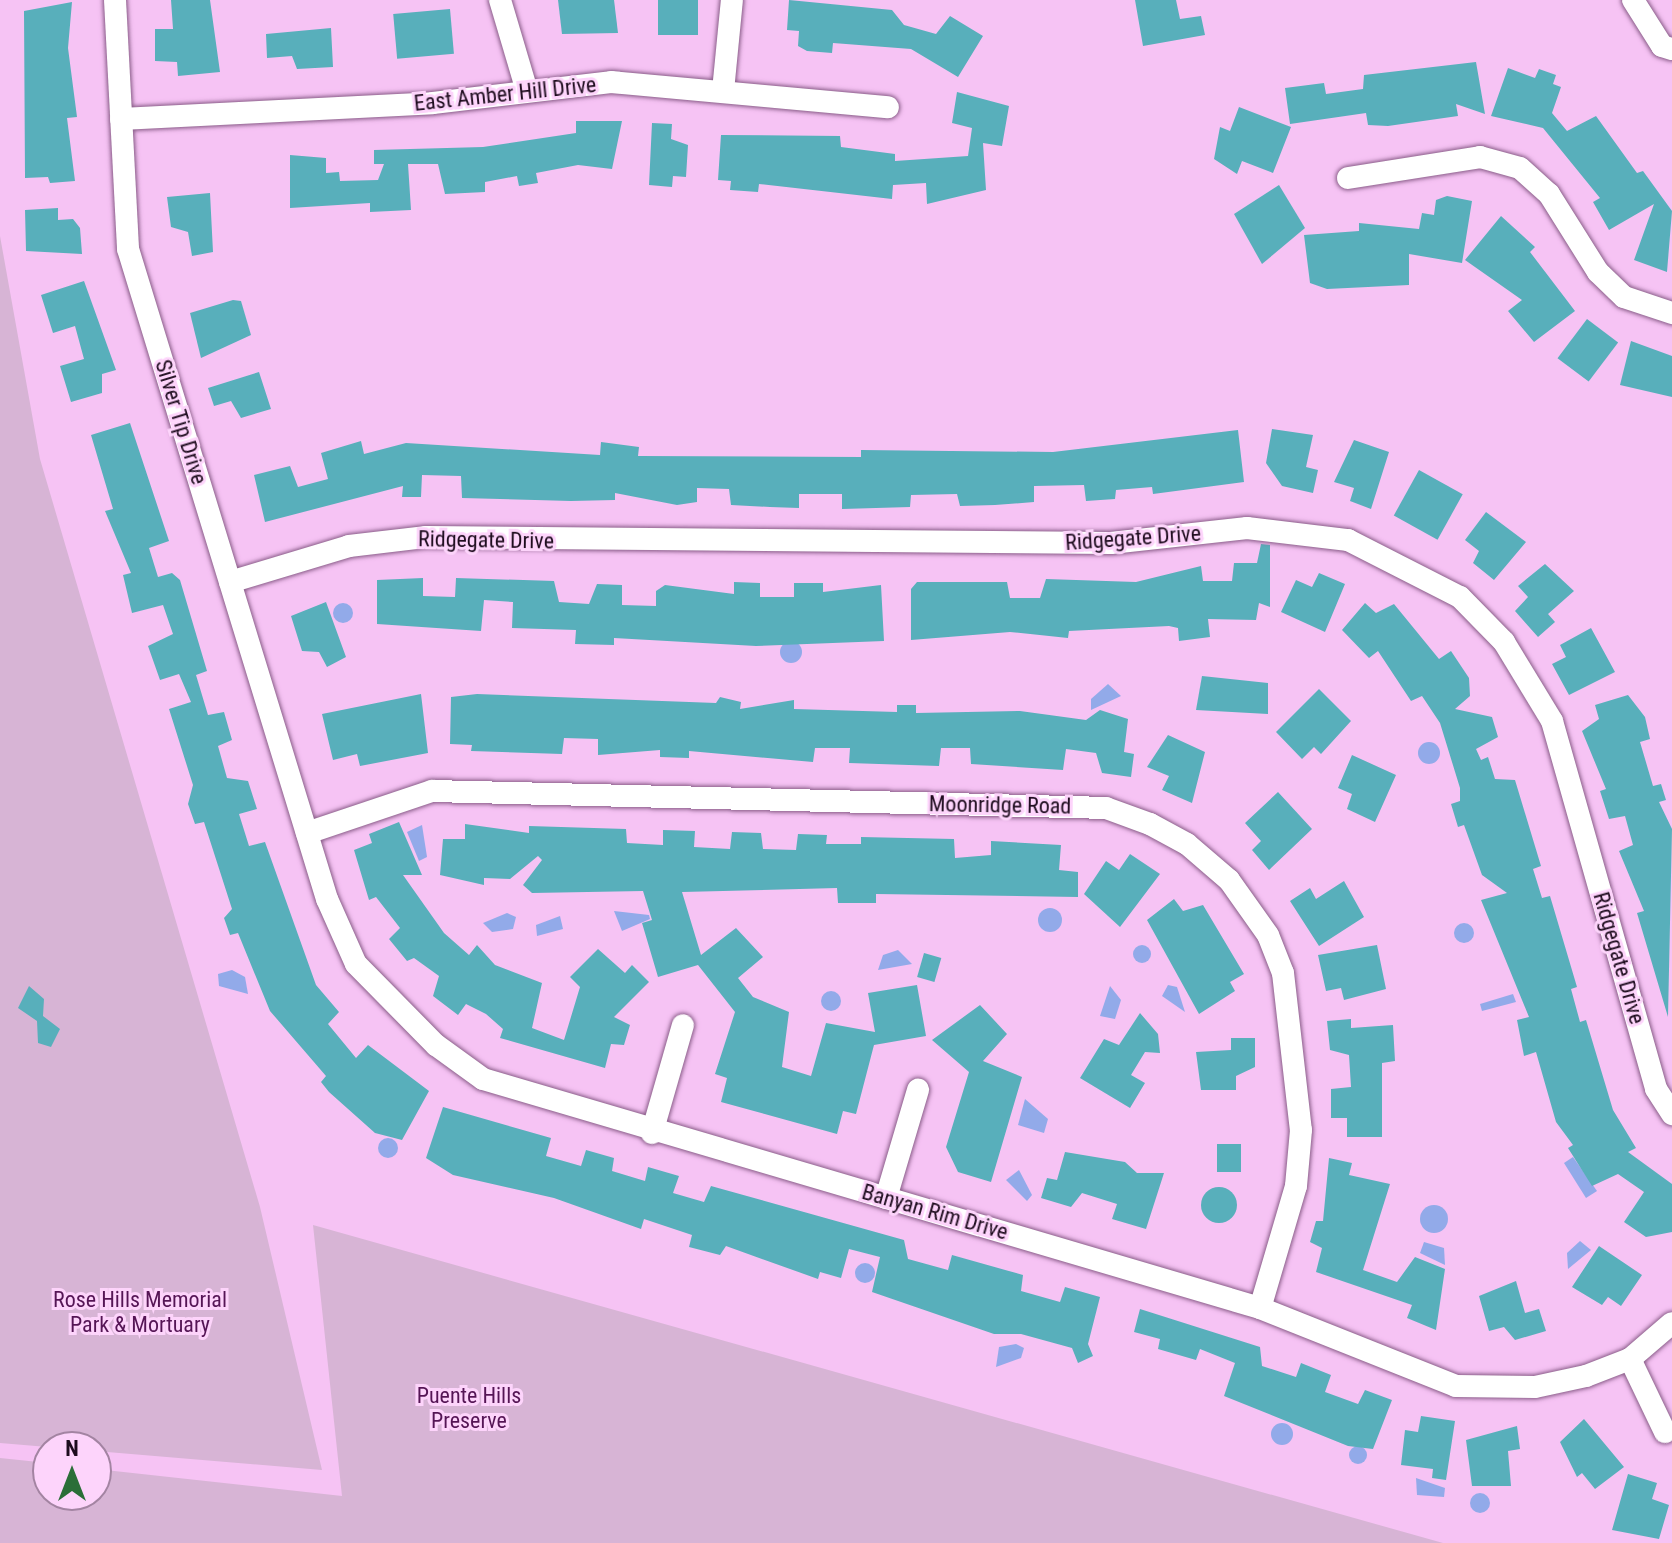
<!DOCTYPE html>
<style>
body{margin:0}
#map{position:relative;width:1672px;height:1543px;overflow:hidden;background:#f6c3f4;font-family:"Roboto Condensed",sans-serif}
div>[style]{position:absolute}
.green>*{inset:0;background:#d7b4d5}
.water>*{inset:0;background:#92aae9}
.round{border-radius:50%}
.building>*{inset:0;background:#58afbb;transform-origin:0 0}
.roads{filter:drop-shadow(0 0 2px #8a5d89) drop-shadow(0 0 2px #8a5d89)}
.street>*{height:22px;margin:-11px;padding:0 11px;transform-origin:11px;border-radius:11px;background:#fff}
span{translate:-50% -50%;white-space:nowrap;text-align:center;line-height:1.15;-webkit-text-stroke:6px #fdd4fb;paint-order:stroke}
.street-label{font-size:22px;color:#1d0b1d}
.park-label{font-size:22px;color:#551555}
.north{position:absolute;left:32px;top:1431px;width:80px;height:80px;box-sizing:border-box;background:#fdd4fb;border:2px solid #a384a2;border-radius:50%;rotate:0deg;font-size:22px;font-weight:700;line-height:32px;text-align:center;color:#1d0b1d}
.north::after{content:'';display:block;margin:auto;width:28px;height:36px;background:#2b6e38;clip-path:polygon(50% 0,100% 100%,50% 72%,0 100%)}
</style>
<div id="map">
<div class="green">
<div style="clip-path:polygon(0 236px,40px 459px,260px 1207px,322px 1470px,0 1443px)"></div>
<div style="clip-path:polygon(313px 1225px,1443px 1543px,0 1543px,0 1458px,48px 1463px,48px 1495px,96px 1495px,96px 1469px,342px 1496px)"></div>
</div>
<div class="water">
<div class="round" style="left:333px;top:603px;width:20px;height:20px"></div>
<div class="round" style="left:780px;top:641px;width:22px;height:22px"></div>
<div style="clip-path:polygon(1108px 684px,1121px 696px,1091px 710px,1091px 699px)"></div>
<div class="round" style="left:1418px;top:742px;width:22px;height:22px"></div>
<div style="clip-path:polygon(422px 825px,427px 857px,419px 861px,407px 832px)"></div>
<div class="round" style="left:1038px;top:908px;width:24px;height:24px"></div>
<div style="clip-path:polygon(614px 911px,649px 915px,650px 919px,622px 931px)"></div>
<div style="clip-path:polygon(507px 913px,516px 917px,513px 929px,492px 932px,483px 923px)"></div>
<div style="clip-path:polygon(560px 916px,563px 929px,537px 936px,536px 925px)"></div>
<div class="round" style="left:1454px;top:923px;width:20px;height:20px"></div>
<div class="round" style="left:1133px;top:945px;width:18px;height:18px"></div>
<div style="clip-path:polygon(898px 950px,912px 964px,878px 970px,883px 955px)"></div>
<div style="clip-path:polygon(232px 970px,245px 977px,248px 994px,219px 986px,218px 974px)"></div>
<div style="clip-path:polygon(1168px 985px,1177px 987px,1185px 1012px,1162px 996px)"></div>
<div style="clip-path:polygon(1110px 986px,1121px 1000px,1115px 1019px,1100px 1016px)"></div>
<div class="round" style="left:821px;top:991px;width:20px;height:20px"></div>
<div style="clip-path:polygon(1513px 994px,1516px 1002px,1482px 1011px,1480px 1004px)"></div>
<div style="clip-path:polygon(1025px 1099px,1048px 1119px,1044px 1133px,1018px 1125px)"></div>
<div class="round" style="left:378px;top:1138px;width:20px;height:20px"></div>
<div style="clip-path:polygon(1573px 1157px,1597px 1191px,1586px 1198px,1564px 1163px)"></div>
<div style="clip-path:polygon(1019px 1170px,1032px 1195px,1027px 1201px,1006px 1180px)"></div>
<div class="round" style="left:1420px;top:1205px;width:28px;height:28px"></div>
<div style="clip-path:polygon(1580px 1241px,1591px 1250px,1568px 1269px,1567px 1253px)"></div>
<div style="clip-path:polygon(1424px 1242px,1444px 1248px,1445px 1265px,1420px 1253px)"></div>
<div class="round" style="left:855px;top:1263px;width:20px;height:20px"></div>
<div style="clip-path:polygon(1016px 1344px,1024px 1348px,1021px 1358px,996px 1367px,999px 1347px)"></div>
<div class="round" style="left:1271px;top:1423px;width:22px;height:22px"></div>
<div class="round" style="left:1349px;top:1446px;width:18px;height:18px"></div>
<div style="clip-path:polygon(1416px 1478px,1445px 1488px,1444px 1497px,1417px 1495px)"></div>
<div class="round" style="left:1470px;top:1493px;width:20px;height:20px"></div>
</div>
<div class="building">
<div style="clip-path:polygon(171px 0,210px 0,220px 72px,178px 76px,177px 62px,155px 61px,155px 29px,173px 29px)"></div>
<div style="clip-path:polygon(558px 0,614px 0,618px 33px,562px 34px)"></div>
<div style="left:658px;top:0;width:40px;height:35px"></div>
<div style="clip-path:polygon(789px 0,892px 10px,904px 25px,936px 34px,950px 16px,983px 36px,958px 77px,911px 49px,833px 43px,832px 53px,807px 51px,798px 46px,799px 31px,787px 30px)"></div>
<div style="clip-path:polygon(1135px 0,1176px 0,1180px 19px,1201px 16px,1205px 35px,1143px 46px)"></div>
<div style="clip-path:polygon(72px 2px,68px 48px,77px 117px,67px 118px,75px 181px,50px 183px,48px 177px,25px 178px,24px 11px)"></div>
<div style="left:450px;top:9px;width:45px;height:57px;rotate:85deg"></div>
<div style="clip-path:polygon(331px 28px,333px 67px,297px 69px,292px 56px,267px 58px,266px 34px)"></div>
<div style="clip-path:polygon(1476px 62px,1485px 114px,1456px 104px,1458px 116px,1388px 126px,1368px 125px,1366px 113px,1290px 124px,1285px 88px,1324px 83px,1326px 94px,1363px 89px,1364px 75px)"></div>
<div style="clip-path:polygon(1508px 68px,1535px 78px,1539px 69px,1556px 75px,1553px 84px,1561px 87px,1552px 113px,1567px 131px,1596px 116px,1637px 173px,1643px 171px,1672px 211px,1667px 272px,1634px 260px,1654px 204px,1609px 230px,1593px 202px,1600px 198px,1543px 128px,1491px 116px)"></div>
<div style="clip-path:polygon(957px 92px,1009px 106px,1002px 146px,983px 143px,986px 190px,927px 204px,926px 183px,893px 185px,892px 199px,759px 184px,758px 192px,730px 190px,731px 181px,718px 180px,721px 135px,840px 136px,841px 147px,895px 154px,895px 161px,968px 156px,972px 128px,952px 123px)"></div>
<div style="clip-path:polygon(1239px 107px,1291px 127px,1273px 173px,1242px 161px,1237px 174px,1214px 159px,1220px 127px,1230px 131px)"></div>
<div style="clip-path:polygon(576px 121px,622px 121px,612px 169px,578px 165px,536px 173px,538px 183px,519px 186px,517px 176px,485px 182px,485px 192px,445px 194px,438px 164px,408px 164px,411px 210px,370px 212px,370px 203px,290px 208px,290px 155px,326px 158px,326px 173px,339px 172px,340px 181px,378px 180px,384px 164px,374px 164px,374px 150px,483px 147px,576px 133px)"></div>
<div style="clip-path:polygon(652px 123px,672px 124px,671px 139px,688px 145px,686px 177px,673px 176px,672px 187px,649px 185px)"></div>
<div style="clip-path:polygon(1279px 185px,1305px 228px,1262px 264px,1234px 214px)"></div>
<div style="clip-path:polygon(210px 193px,213px 252px,192px 256px,188px 232px,171px 227px,167px 197px)"></div>
<div style="clip-path:polygon(1447px 196px,1472px 201px,1462px 263px,1409px 254px,1409px 285px,1327px 289px,1310px 283px,1304px 235px,1359px 231px,1359px 223px,1419px 229px,1422px 213px,1434px 215px,1436px 200px)"></div>
<div style="clip-path:polygon(58px 208px,58px 220px,73px 219px,80px 228px,82px 254px,26px 251px,25px 210px)"></div>
<div style="clip-path:polygon(1501px 216px,1535px 247px,1530px 252px,1575px 311px,1534px 342px,1508px 311px,1522px 300px,1465px 260px)"></div>
<div style="clip-path:polygon(84px 281px,116px 370px,102px 374px,102px 393px,71px 402px,60px 366px,84px 359px,75px 326px,53px 333px,41px 295px)"></div>
<div style="clip-path:polygon(233px 300px,241px 301px,251px 335px,201px 358px,190px 313px)"></div>
<div style="left:1587px;top:319px;width:39px;height:49px;rotate:37deg"></div>
<div style="clip-path:polygon(1631px 341px,1672px 356px,1672px 397px,1620px 385px)"></div>
<div style="clip-path:polygon(259px 372px,271px 409px,241px 418px,231px 401px,214px 406px,208px 388px)"></div>
<div style="clip-path:polygon(130px 423px,169px 541px,149px 548px,158px 577px,172px 573px,180px 580px,207px 671px,196px 675px,208px 715px,224px 712px,232px 740px,218px 746px,227px 778px,248px 781px,257px 809px,239px 814px,249px 846px,265px 842px,316px 985px,339px 1012px,328px 1024px,356px 1058px,368px 1045px,429px 1091px,402px 1140px,375px 1133px,329px 1092px,321px 1082px,326px 1076px,270px 1011px,238px 933px,230px 935px,224px 918px,232px 909px,204px 822px,195px 824px,188px 804px,193px 785px,169px 709px,191px 702px,179px 674px,160px 680px,148px 646px,173px 634px,163px 605px,132px 613px,123px 575px,131px 573px,105px 511px,113px 509px,91px 435px)"></div>
<div style="clip-path:polygon(1272px 429px,1313px 435px,1306px 467px,1318px 470px,1313px 493px,1282px 486px,1266px 463px)"></div>
<div style="clip-path:polygon(1238px 430px,1244px 482px,1153px 494px,1152px 487px,1116px 490px,1115px 499px,1086px 501px,1084px 485px,1034px 486px,1034px 502px,995px 505px,960px 506px,957px 494px,911px 495px,910px 507px,842px 509px,842px 494px,799px 494px,799px 508px,770px 507px,731px 505px,729px 489px,697px 488px,697px 502px,677px 505px,615px 493px,615px 500px,571px 501px,462px 498px,461px 476px,422px 475px,421px 497px,402px 497px,403px 486px,265px 522px,254px 475px,290px 466px,298px 487px,328px 479px,321px 453px,361px 441px,364px 454px,406px 443px,600px 455px,601px 442px,639px 447px,638px 456px,861px 457px,861px 450px,1053px 452px)"></div>
<div style="clip-path:polygon(1354px 440px,1389px 452px,1371px 509px,1350px 501px,1354px 488px,1334px 482px)"></div>
<div style="left:1419px;top:470px;width:50px;height:52px;rotate:29deg"></div>
<div style="clip-path:polygon(1486px 512px,1526px 542px,1494px 580px,1473px 563px,1479px 551px,1465px 540px)"></div>
<div style="clip-path:polygon(1261px 544px,1270px 545px,1270px 607px,1259px 603px,1256px 620px,1208px 619px,1210px 637px,1179px 641px,1178px 628px,1169px 626px,1069px 631px,1068px 638px,1010px 632px,911px 640px,911px 589px,917px 582px,1007px 582px,1010px 598px,1040px 598px,1046px 579px,1136px 582px,1201px 566px,1203px 581px,1232px 581px,1234px 563px,1257px 563px)"></div>
<div style="clip-path:polygon(1545px 564px,1574px 591px,1548px 614px,1555px 622px,1538px 637px,1515px 611px,1528px 597px,1518px 586px)"></div>
<div style="clip-path:polygon(1319px 573px,1345px 584px,1325px 632px,1281px 612px,1296px 580px,1312px 587px)"></div>
<div style="clip-path:polygon(423px 578px,423px 596px,455px 597px,456px 578px,554px 581px,559px 602px,589px 604px,597px 584px,622px 585px,622px 605px,656px 606px,656px 591px,665px 585px,734px 594px,734px 582px,760px 583px,760px 597px,794px 597px,794px 583px,823px 583px,823px 592px,881px 585px,884px 641px,756px 646px,614px 638px,614px 645px,575px 644px,576px 630px,512px 628px,513px 602px,484px 600px,481px 631px,377px 624px,377px 580px)"></div>
<div style="clip-path:polygon(326px 602px,346px 657px,327px 667px,319px 652px,302px 651px,291px 616px)"></div>
<div style="clip-path:polygon(1365px 603px,1376px 613px,1394px 604px,1439px 659px,1451px 651px,1469px 678px,1470px 696px,1455px 709px,1492px 717px,1498px 737px,1476px 749px,1481px 760px,1488px 757px,1495px 779px,1515px 780px,1541px 866px,1533px 869px,1542px 898px,1550px 896px,1577px 987px,1571px 989px,1580px 1022px,1586px 1020px,1613px 1110px,1636px 1148px,1628px 1152px,1672px 1184px,1672px 1232px,1646px 1237px,1624px 1222px,1644px 1192px,1618px 1174px,1592px 1186px,1568px 1148px,1573px 1145px,1556px 1122px,1536px 1052px,1524px 1056px,1517px 1020px,1529px 1017px,1481px 900px,1507px 893px,1482px 875px,1464px 825px,1458px 827px,1451px 804px,1460px 801px,1460px 788px,1440px 723px,1422px 696px,1411px 701px,1378px 651px,1369px 658px,1342px 630px)"></div>
<div style="clip-path:polygon(1591px 628px,1615px 672px,1569px 695px,1552px 664px,1566px 657px,1560px 645px)"></div>
<div style="clip-path:polygon(1202px 676px,1268px 683px,1268px 714px,1196px 710px)"></div>
<div style="clip-path:polygon(1319px 689px,1351px 721px,1321px 754px,1314px 747px,1302px 759px,1276px 732px)"></div>
<div style="clip-path:polygon(421px 694px,428px 753px,360px 766px,357px 754px,333px 760px,322px 714px)"></div>
<div style="clip-path:polygon(477px 694px,716px 703px,720px 697px,741px 702px,740px 709px,794px 700px,794px 709px,897px 712px,897px 705px,916px 705px,916px 713px,1020px 711px,1086px 720px,1100px 710px,1128px 719px,1124px 752px,1134px 754px,1131px 777px,1102px 773px,1096px 753px,1066px 749px,1063px 770px,971px 764px,970px 748px,941px 748px,939px 766px,849px 763px,850px 748px,815px 748px,813px 762px,689px 751px,689px 758px,660px 757px,660px 750px,598px 755px,598px 739px,564px 738px,562px 754px,471px 751px,472px 745px,450px 744px,451px 697px)"></div>
<div style="clip-path:polygon(1628px 695px,1645px 717px,1650px 739px,1640px 742px,1653px 786px,1661px 784px,1666px 800px,1659px 802px,1672px 829px,1668px 1017px,1637px 913px,1644px 911px,1619px 851px,1633px 845px,1625px 816px,1609px 819px,1600px 791px,1606px 789px,1582px 731px,1599px 719px,1595px 705px)"></div>
<div style="clip-path:polygon(1168px 735px,1205px 752px,1192px 803px,1162px 790px,1169px 776px,1147px 767px)"></div>
<div style="clip-path:polygon(1352px 755px,1396px 775px,1375px 822px,1347px 809px,1352px 794px,1338px 788px)"></div>
<div style="clip-path:polygon(1278px 792px,1312px 829px,1269px 870px,1252px 850px,1261px 841px,1245px 823px)"></div>
<div style="clip-path:polygon(399px 822px,422px 875px,403px 875px,444px 933px,469px 955px,477px 945px,495px 965px,542px 983px,532px 1028px,564px 1040px,580px 987px,570px 977px,598px 949px,625px 973px,632px 965px,649px 982px,614px 1017px,630px 1025px,624px 1045px,611px 1044px,605px 1068px,500px 1038px,503px 1029px,486px 1014px,466px 1004px,458px 1015px,433px 996px,439px 976px,414px 958px,407px 961px,389px 939px,400px 928px,376px 897px,369px 900px,354px 850px,372px 843px,369px 834px)"></div>
<div style="clip-path:polygon(465px 824px,529px 833px,529px 826px,626px 829px,627px 843px,663px 845px,663px 830px,695px 831px,694px 847px,730px 849px,732px 832px,761px 833px,763px 849px,796px 850px,798px 834px,827px 835px,826px 844px,861px 844px,861px 837px,954px 839px,955px 858px,991px 855px,991px 841px,1061px 845px,1059px 870px,1078px 872px,1078px 897px,876px 894px,876px 903px,838px 903px,837px 888px,682px 892px,701px 955px,736px 928px,763px 957px,738px 978px,753px 997px,789px 1012px,782px 1067px,811px 1076px,826px 1023px,875px 1032px,868px 993px,917px 985px,926px 1036px,874px 1045px,856px 1114px,843px 1111px,837px 1134px,721px 1102px,727px 1078px,715px 1074px,735px 1012px,698px 965px,658px 977px,642px 923px,652px 920px,643px 891px,532px 893px,523px 885px,542px 860px,538px 856px,510px 879px,484px 878px,484px 885px,440px 875px,443px 839px,465px 839px)"></div>
<div style="clip-path:polygon(1130px 854px,1160px 874px,1120px 927px,1084px 894px,1106px 861px,1119px 870px)"></div>
<div style="clip-path:polygon(1344px 881px,1364px 917px,1319px 946px,1290px 901px,1310px 888px,1316px 899px)"></div>
<div style="clip-path:polygon(1174px 899px,1183px 911px,1203px 905px,1244px 974px,1230px 982px,1235px 991px,1199px 1014px,1147px 920px)"></div>
<div style="clip-path:polygon(1377px 945px,1386px 989px,1344px 1000px,1341px 988px,1326px 991px,1318px 955px)"></div>
<div style="left:924px;top:953px;width:18px;height:25px;rotate:16deg"></div>
<div style="clip-path:polygon(29px 986px,44px 999px,43px 1016px,60px 1029px,51px 1047px,38px 1043px,37px 1021px,18px 1008px)"></div>
<div style="clip-path:polygon(980px 1005px,1007px 1034px,983px 1061px,1022px 1077px,991px 1182px,958px 1172px,946px 1147px,969px 1072px,932px 1040px)"></div>
<div style="clip-path:polygon(1140px 1013px,1158px 1034px,1160px 1053px,1145px 1052px,1131px 1075px,1145px 1083px,1130px 1108px,1080px 1078px,1104px 1039px,1119px 1045px)"></div>
<div style="clip-path:polygon(1351px 1019px,1351px 1028px,1393px 1025px,1395px 1061px,1382px 1063px,1382px 1137px,1347px 1137px,1347px 1118px,1331px 1118px,1331px 1089px,1351px 1087px,1349px 1055px,1330px 1050px,1327px 1021px)"></div>
<div style="clip-path:polygon(1231px 1038px,1255px 1038px,1255px 1067px,1236px 1076px,1236px 1090px,1201px 1090px,1196px 1052px,1231px 1050px)"></div>
<div style="clip-path:polygon(443px 1107px,551px 1138px,546px 1156px,581px 1166px,586px 1150px,614px 1158px,612px 1171px,645px 1181px,648px 1167px,679px 1176px,673px 1193px,704px 1202px,711px 1186px,904px 1240px,908px 1259px,948px 1270px,952px 1255px,1023px 1275px,1021px 1291px,1060px 1302px,1065px 1287px,1100px 1297px,1088px 1344px,1093px 1356px,1078px 1363px,1072px 1348px,1021px 1334px,994px 1334px,872px 1292px,880px 1257px,849px 1249px,841px 1278px,820px 1272px,818px 1279px,726px 1246px,720px 1255px,689px 1247px,692px 1235px,644px 1219px,641px 1229px,554px 1198px,453px 1175px,426px 1158px)"></div>
<div style="left:1217px;top:1144px;width:24px;height:28px"></div>
<div style="clip-path:polygon(1065px 1152px,1125px 1162px,1137px 1173px,1164px 1173px,1146px 1229px,1112px 1219px,1117px 1204px,1082px 1193px,1071px 1207px,1041px 1198px,1047px 1178px,1057px 1180px)"></div>
<div style="clip-path:polygon(1329px 1158px,1352px 1163px,1349px 1175px,1390px 1184px,1363px 1270px,1397px 1282px,1415px 1257px,1445px 1269px,1436px 1330px,1407px 1318px,1412px 1305px,1316px 1272px,1322px 1248px,1310px 1242px,1316px 1221px,1323px 1221px)"></div>
<div class="round" style="left:1201px;top:1187px;width:36px;height:36px"></div>
<div style="clip-path:polygon(1599px 1246px,1642px 1275px,1621px 1306px,1608px 1297px,1602px 1305px,1572px 1287px)"></div>
<div style="clip-path:polygon(1516px 1281px,1525px 1313px,1539px 1309px,1546px 1331px,1515px 1340px,1504px 1327px,1489px 1331px,1479px 1296px)"></div>
<div style="clip-path:polygon(1140px 1309px,1260px 1347px,1262px 1366px,1296px 1377px,1301px 1363px,1331px 1375px,1325px 1392px,1358px 1404px,1365px 1390px,1392px 1400px,1373px 1449px,1348px 1446px,1224px 1396px,1235px 1363px,1200px 1349px,1196px 1360px,1158px 1349px,1160px 1339px,1134px 1332px)"></div>
<div style="clip-path:polygon(1421px 1416px,1455px 1421px,1446px 1480px,1432px 1478px,1433px 1469px,1401px 1465px,1405px 1430px,1418px 1432px)"></div>
<div style="clip-path:polygon(1584px 1419px,1624px 1467px,1595px 1489px,1582px 1473px,1577px 1477px,1560px 1442px)"></div>
<div style="clip-path:polygon(1517px 1426px,1520px 1449px,1508px 1451px,1511px 1486px,1472px 1486px,1466px 1440px)"></div>
<div style="clip-path:polygon(1628px 1474px,1657px 1483px,1652px 1499px,1669px 1505px,1659px 1539px,1612px 1530px)"></div>
</div>
<div class="roads">
<div class="street">
<div style="left:115px;top:0;width:249px;rotate:87deg"></div>
<div style="left:128px;top:249px;width:680px;rotate:72.98deg"></div>
<div style="left:327px;top:899px;width:71px;rotate:66deg"></div>
<div style="left:356px;top:964px;width:114px;rotate:45.4deg"></div>
<div style="left:436px;top:1045px;width:58px;rotate:35.9deg"></div>
<div style="left:483px;top:1079px;width:810px;rotate:16.42deg"></div>
<div style="left:1260px;top:1308px;width:211px;rotate:21.7deg"></div>
<div style="left:1456px;top:1386px;width:79px;rotate:0.7deg"></div>
<div style="left:1535px;top:1387px;width:52px;rotate:-12.2deg"></div>
<div style="left:1586px;top:1376px;width:47px;rotate:-21.1deg"></div>
<div style="left:1630px;top:1359px;width:55px;rotate:-40.6deg"></div>
<div style="left:500px;top:0;width:95px;rotate:73.5deg"></div>
<div style="left:1633px;top:0;width:54px;rotate:57.8deg"></div>
<div style="left:1662px;top:46px;width:10px;rotate:17deg"></div>
<div style="left:723px;top:91px;width:91px;rotate:-84.4deg"></div>
<div style="left:121px;top:119px;width:312px;rotate:-2.9deg"></div>
<div style="left:433px;top:103px;width:179px;rotate:-6.7deg"></div>
<div style="left:611px;top:82px;width:278px;rotate:5.2deg"></div>
<div style="left:1348px;top:178px;width:134px;rotate:-9deg"></div>
<div style="left:1480px;top:157px;width:41px;rotate:15.4deg"></div>
<div style="left:1520px;top:168px;width:39px;rotate:42deg"></div>
<div style="left:1549px;top:194px;width:92px;rotate:57.9deg"></div>
<div style="left:1598px;top:272px;width:36px;rotate:44deg"></div>
<div style="left:1624px;top:297px;width:51px;rotate:18.4deg"></div>
<div style="left:230px;top:582px;width:124px;rotate:-16.8deg"></div>
<div style="left:349px;top:546px;width:78px;rotate:-6.7deg"></div>
<div style="left:426px;top:537px;width:685px;rotate:0.5deg"></div>
<div style="left:1111px;top:543px;width:137px;rotate:-6.3deg"></div>
<div style="left:1247px;top:528px;width:102px;rotate:6.8deg"></div>
<div style="left:1348px;top:540px;width:126px;rotate:27deg"></div>
<div style="left:1460px;top:597px;width:63px;rotate:45.6deg"></div>
<div style="left:1504px;top:642px;width:92px;rotate:58.7deg"></div>
<div style="left:1552px;top:721px;width:382px;rotate:74.2deg"></div>
<div style="left:1656px;top:1089px;width:30px;rotate:57deg"></div>
<div style="left:307px;top:833px;width:132px;rotate:-18.6deg"></div>
<div style="left:432px;top:791px;width:674px;rotate:1.44deg"></div>
<div style="left:1106px;top:808px;width:47px;rotate:20deg"></div>
<div style="left:1150px;top:824px;width:42px;rotate:28.4deg"></div>
<div style="left:1187px;top:844px;width:55px;rotate:40.6deg"></div>
<div style="left:1229px;top:880px;width:67px;rotate:54.7deg"></div>
<div style="left:1268px;top:935px;width:41px;rotate:68.5deg"></div>
<div style="left:1283px;top:973px;width:158px;rotate:83.5deg"></div>
<div style="left:1301px;top:1130px;width:56px;rotate:95.1deg"></div>
<div style="left:1296px;top:1186px;width:127px;rotate:106.4deg"></div>
<div style="left:652px;top:1133px;width:112px;rotate:-74deg"></div>
<div style="left:886px;top:1198px;width:113px;rotate:-73.5deg"></div>
<div style="left:1630px;top:1359px;width:81px;rotate:64.4deg"></div>
</div>
</div>
<div class="street-label">
<span style="left:505px;top:94px;rotate:-6deg">East Amber Hill Drive</span>
<span style="left:181px;top:422px;rotate:73deg">Silver Tip Drive</span>
<span style="left:1133px;top:538px;rotate:-4deg">Ridgegate Drive</span>
<span style="left:486px;top:540px;rotate:1deg">Ridgegate Drive</span>
<span style="left:1000px;top:805px;rotate:1deg">Moonridge Road</span>
<span style="left:1619px;top:958px;rotate:74deg">Ridgegate Drive</span>
<span style="left:935px;top:1212px;rotate:16deg">Banyan Rim Drive</span>
</div>
<div class="park-label">
<span style="left:140px;top:1312px">Rose Hills Memorial<br>Park &amp; Mortuary</span>
<span style="left:469px;top:1408px">Puente Hills<br>Preserve</span>
</div>
<div class="north">N</div>
</div>
